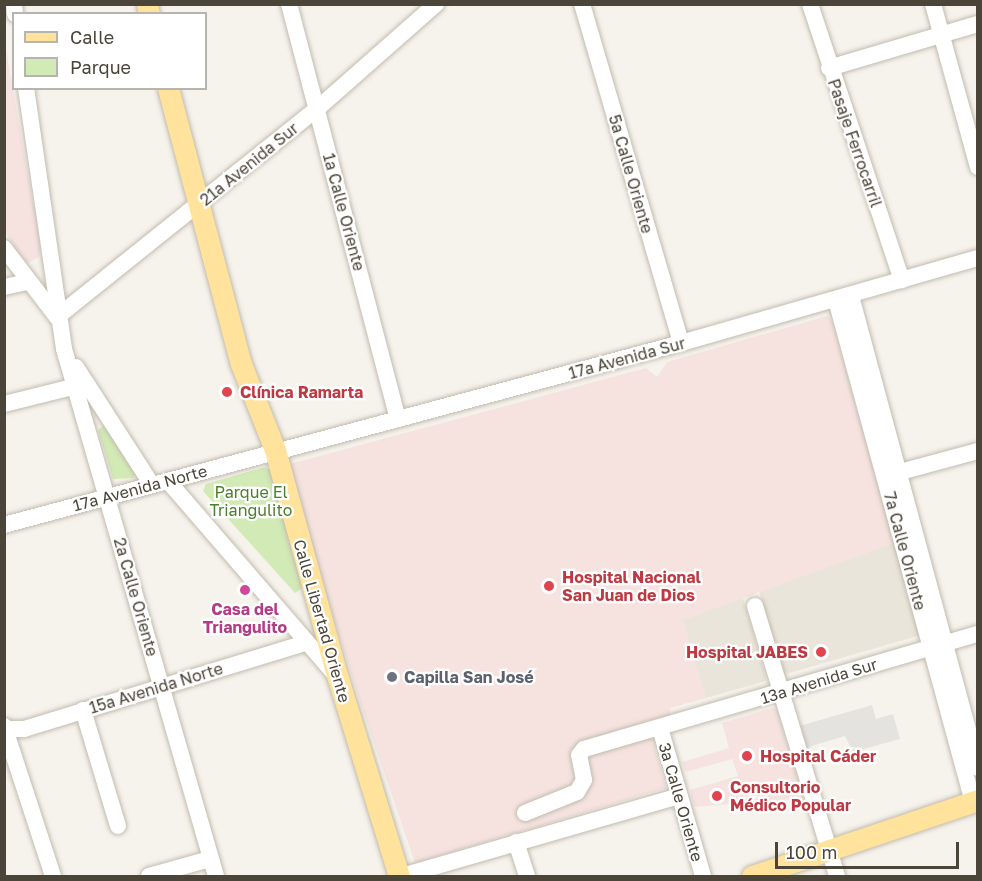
<!DOCTYPE html>
<meta charset="utf-8">
<style>
body{margin:0}
#map{position:relative;width:982px;height:881px;overflow:hidden;background:#f6f3ec;font-family:"Golos Text",sans-serif}
div>[style]{position:absolute}
.residential>*{inset:0;background:#eae5da;transform-origin:0 0}
.medical>*{inset:0;background:#f6e3e0}
.green>*{inset:0;background:#d2eab5}
.parking>*{inset:0;background:#e5e3e0}
.roads{filter:drop-shadow(0 0 2px #c2bbae) drop-shadow(0 0 2px #c2bbae)}
.minor>*{height:16px;margin:-8px;padding:0 8px;transform-origin:8px;border-radius:8px;background:#fff}
.major>*{height:21px;margin:-10.5px;padding:0 10.5px;transform-origin:10.5px;border-radius:10.5px;background:#ffe39c}
.dots>*{width:16px;height:16px;translate:-50% -50%;box-sizing:border-box;border:3px solid #fff;border-radius:50%}
span{translate:-50% -50%;white-space:nowrap;text-align:center;line-height:1.15;-webkit-text-stroke:4.5px #fff;paint-order:stroke}
.street-label{font-size:16px;color:#4b4439}
.health-label{font-size:16px;color:#be3a42;font-weight:700}
.left{translate:0 -50%;text-align:left}
.right{translate:-100% -50%;text-align:right}
.park-label{font-size:16px;color:#4a7f2a}
.hotel-label{font-size:16px;color:#b23c85;font-weight:700}
.worship-label{font-size:16px;color:#5b616d;font-weight:700}
.frame{position:absolute;inset:0;border:6px solid #4b4439;pointer-events:none}
.legend{position:absolute;left:12px;top:12px;width:195px;height:78px;box-sizing:border-box;background:#fff;border:2px solid #b7b4b0;margin:0;padding:8px 10px;list-style:none;font-size:18px;color:#4b4439}
.legend li{display:flex;align-items:center;gap:12px;height:30px}
.legend b{width:30px;border:2px solid #b7b4b0}
.scale{position:absolute;left:775px;top:842px;width:184px;height:27px;box-sizing:border-box;border:3px solid #4b4439;border-top:0;padding-left:8px;font-size:18px;line-height:21px;white-space:nowrap;color:#4b4439;-webkit-text-stroke:4px #fff;paint-order:stroke}
</style>
<div id="map">
<div class="residential">
<div style="left:894px;top:543px;width:96px;height:143px;rotate:74deg"></div>
<div style="left:743px;top:598px;width:86px;height:64px;rotate:74deg"></div>
</div>
<div class="medical">
<div style="clip-path:polygon(4px 38px,41px 248px,39px 257px,29px 263px,23px 260px,5px 232px)"></div>
<div style="clip-path:polygon(827px 316px,832px 321px,894px 543px,683px 620px,706px 698px,670px 708px,671px 717px,648px 724px,666px 788px,415px 863px,360px 702px,286px 465px,646px 368px,657px 377px,667px 362px)"></div>
<div style="clip-path:polygon(772px 708px,777px 710px,803px 798px,694px 807px,690px 790px,738px 776px,732px 759px,686px 772px,682px 762px,729px 748px,722px 723px)"></div>
</div>
<div class="green">
<div style="clip-path:polygon(104px 425px,136px 475px,133px 478px,113px 479px,98px 430px)"></div>
<div style="clip-path:polygon(265px 467px,271px 471px,305px 586px,295px 593px,203px 491px,206px 484px)"></div>
</div>
<div class="parking">
<div style="clip-path:polygon(872px 705px,876px 719px,893px 714px,900px 739px,853px 752px,845px 736px,802px 749px,796px 727px)"></div>
</div>
<div class="roads">
<div class="minor">
<div style="left:14px;top:4px;width:10px;rotate:84deg"></div>
<div style="left:289px;top:4px;width:429px;rotate:75.3deg"></div>
<div style="left:582px;top:4px;width:353px;rotate:73.7deg"></div>
<div style="left:810px;top:4px;width:291px;rotate:71.6deg"></div>
<div style="left:933px;top:4px;width:169px;rotate:74.6deg"></div>
<div style="left:829px;top:68px;width:155px;rotate:-16.5deg"></div>
<div style="left:26px;top:88px;width:264px;rotate:81.7deg"></div>
<div style="left:64px;top:349px;width:548px;rotate:73.91deg"></div>
<div style="left:4px;top:248px;width:87px;rotate:52.5deg"></div>
<div style="left:4px;top:287px;width:24px;rotate:-12deg"></div>
<div style="left:851px;top:296px;width:489px;rotate:74.9deg"></div>
<div style="left:836px;top:300px;width:520px;rotate:74.74deg"></div>
<div style="left:57px;top:317px;width:333px;rotate:-38.7deg"></div>
<div style="left:317px;top:109px;width:159px;rotate:-41.4deg"></div>
<div style="left:76px;top:367px;width:140px;rotate:57.2deg"></div>
<div style="left:4px;top:404px;width:74px;rotate:-14deg"></div>
<div style="left:889px;top:475px;width:92px;rotate:-15.1deg"></div>
<div style="left:168px;top:481px;width:259px;rotate:49.2deg"></div>
<div style="left:4px;top:525px;width:701px;rotate:-15.05deg"></div>
<div style="left:681px;top:343px;width:309px;rotate:-16deg"></div>
<div style="left:755px;top:606px;width:282px;rotate:73.1deg"></div>
<div style="left:83px;top:710px;width:121px;rotate:73.2deg"></div>
<div style="left:4px;top:726px;width:158px;rotate:71.9deg"></div>
<div style="left:660px;top:728px;width:154px;rotate:73.8deg"></div>
<div style="left:4px;top:729px;width:20px"></div>
<div style="left:24px;top:729px;width:295px;rotate:-17deg"></div>
<div style="left:525px;top:813px;width:56px;rotate:-22deg"></div>
<div style="left:577px;top:792px;width:14px;rotate:-60deg"></div>
<div style="left:584px;top:780px;width:25px;rotate:-101deg"></div>
<div style="left:579px;top:755px;width:8px;rotate:-50deg"></div>
<div style="left:584px;top:749px;width:410px;rotate:-16.3deg"></div>
<div style="left:516px;top:842px;width:36px;rotate:72deg"></div>
<div style="left:149px;top:876px;width:63px;rotate:-15.6deg"></div>
<div style="left:402px;top:876px;width:289px;rotate:-16.1deg"></div>
</div>
<div class="major">
<div style="left:147px;top:4px;width:10px;rotate:79deg"></div>
<div style="left:168px;top:88px;width:285px;rotate:75.2deg"></div>
<div style="left:241px;top:364px;width:92px;rotate:68.4deg"></div>
<div style="left:275px;top:450px;width:237px;rotate:74.6deg"></div>
<div style="left:338px;top:678px;width:207px;rotate:72.9deg"></div>
<div style="left:752px;top:876px;width:238px;rotate:-18.6deg"></div>
</div>
</div>
<div class="dots">
<div style="left:227px;top:392px;background:#e0444e"></div>
<div style="left:549px;top:586px;background:#e0444e"></div>
<div style="left:245px;top:590px;background:#d1479c"></div>
<div style="left:821px;top:652px;background:#e0444e"></div>
<div style="left:392px;top:677px;background:#6b7280"></div>
<div style="left:747px;top:756px;background:#e0444e"></div>
<div style="left:717px;top:796px;background:#e0444e"></div>
</div>
<div class="street-label">
<span style="left:855px;top:143px;rotate:71deg">Pasaje Ferrocarril</span>
<span style="left:249px;top:164px;rotate:-39deg">21a Avenida Sur</span>
<span style="left:631px;top:174px;rotate:74deg">5a Calle Oriente</span>
<span style="left:344px;top:212px;rotate:75deg">1a Calle Oriente</span>
<span style="left:627px;top:358px;rotate:-15deg">17a Avenida Sur</span>
<span style="left:140px;top:488px;rotate:-15deg">17a Avenida Norte</span>
<span style="left:905px;top:551px;rotate:75deg">7a Calle Oriente</span>
<span style="left:136px;top:597px;rotate:74deg">2a Calle Oriente</span>
<span style="left:322px;top:621px;rotate:74deg">Calle Libertad Oriente</span>
<span style="left:819px;top:681px;rotate:-17deg">13a Avenida Sur</span>
<span style="left:156px;top:688px;rotate:-17deg">15a Avenida Norte</span>
<span style="left:681px;top:802px;rotate:74deg">3a Calle Oriente</span>
</div>
<div class="health-label">
<span class="left" style="left:240px;top:392px">Clínica Ramarta</span>
<span class="left" style="left:562px;top:586px">Hospital Nacional<br>San Juan de Dios</span>
<span class="right" style="left:808px;top:652px">Hospital JABES</span>
<span class="left" style="left:760px;top:756px">Hospital Cáder</span>
<span class="left" style="left:730px;top:796px">Consultorio<br>Médico Popular</span>
</div>
<div class="park-label">
<span style="left:251px;top:501px">Parque El<br>Triangulito</span>
</div>
<div class="hotel-label">
<span style="left:245px;top:618px">Casa del<br>Triangulito</span>
</div>
<div class="worship-label">
<span class="left" style="left:404px;top:677px">Capilla San José</span>
</div>
<div class="frame"></div>
<ul class="legend">
<li><b style="height:8px;background:#ffe39c"></b>Calle</li>
<li><b style="height:16px;background:#d2eab5"></b>Parque</li>
</ul>
<div class="scale">100 m</div>
</div>
